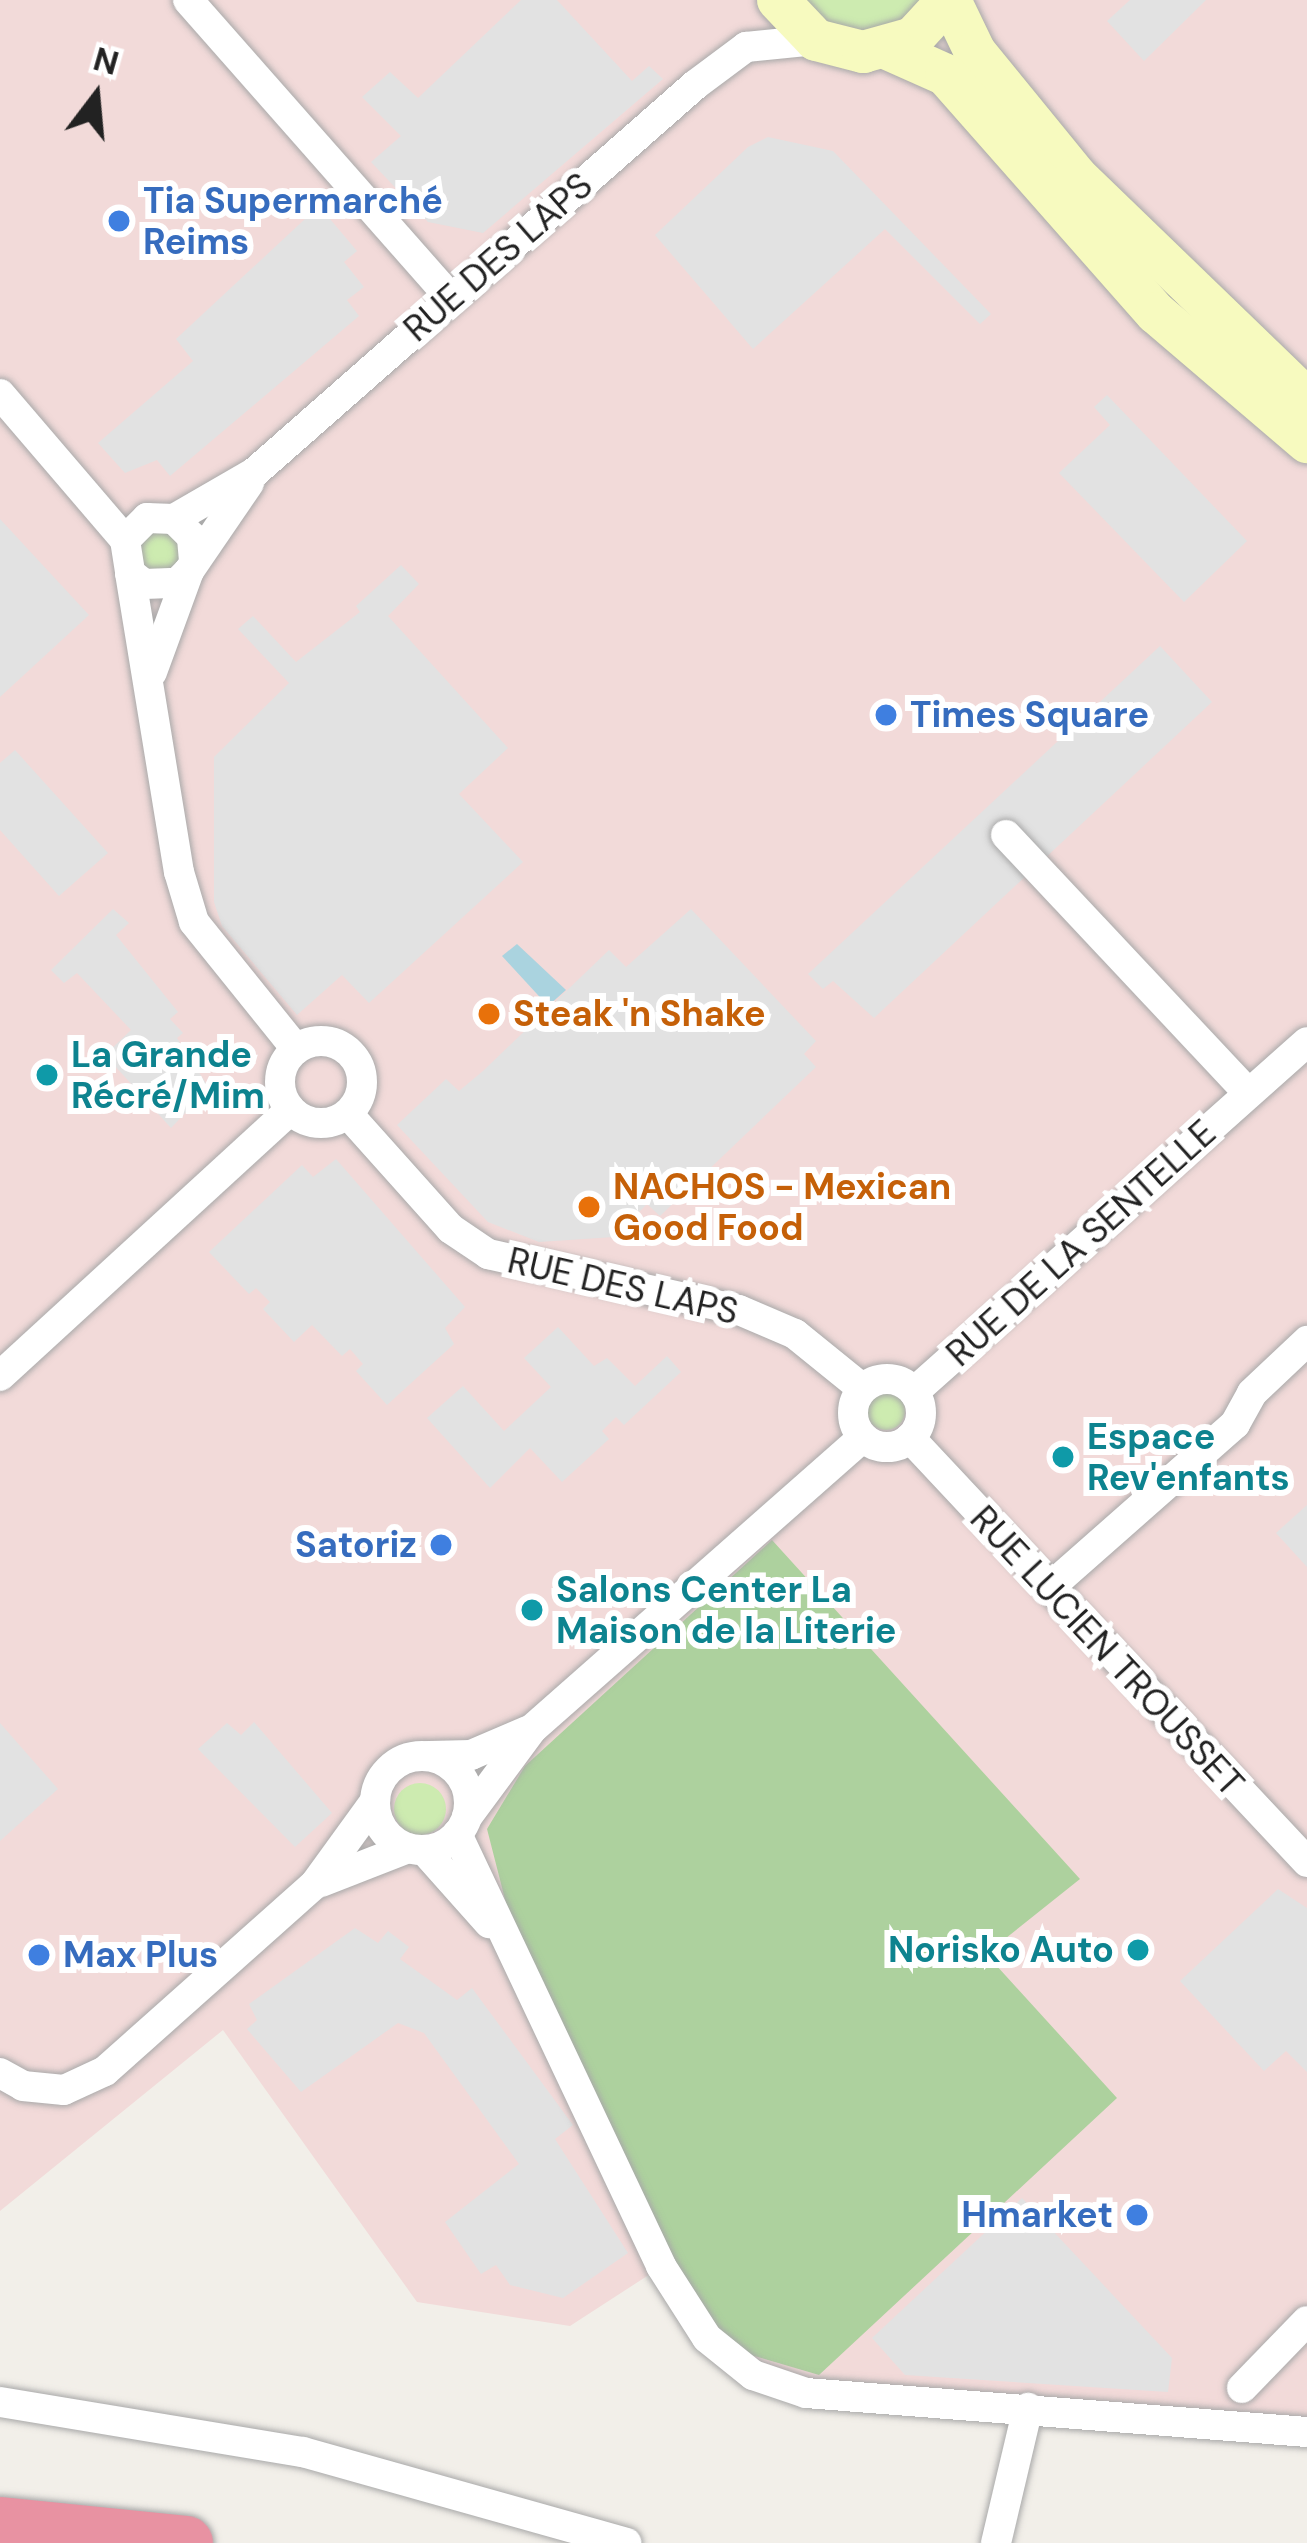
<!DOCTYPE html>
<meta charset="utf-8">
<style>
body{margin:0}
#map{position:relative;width:1307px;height:2543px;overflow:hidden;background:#f2efe9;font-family:"DM Sans",sans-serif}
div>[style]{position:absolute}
.commercial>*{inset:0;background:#f2dad9}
.grass>*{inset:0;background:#cdebb0}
.round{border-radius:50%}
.forest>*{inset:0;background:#add19e}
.parking>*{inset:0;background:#e2e2e2}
.water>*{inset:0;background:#aad3df}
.roads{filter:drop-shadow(0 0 3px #a9a9a9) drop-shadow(0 0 3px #a9a9a9)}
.minor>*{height:30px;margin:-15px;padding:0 15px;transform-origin:15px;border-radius:15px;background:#fff}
.minor>.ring{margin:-15px;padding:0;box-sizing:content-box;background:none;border:30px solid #fff;border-radius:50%}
.secondary>*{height:42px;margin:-21px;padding:0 21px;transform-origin:21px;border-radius:21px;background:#f7fabf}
.motorway>*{height:54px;margin:-27px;padding:0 27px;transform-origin:27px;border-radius:27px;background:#e892a2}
.dots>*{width:33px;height:33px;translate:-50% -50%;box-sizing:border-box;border:6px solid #fff;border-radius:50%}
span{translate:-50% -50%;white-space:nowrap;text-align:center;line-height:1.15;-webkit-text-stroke:12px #fff;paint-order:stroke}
.shop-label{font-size:36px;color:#366cbe;font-weight:700}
.left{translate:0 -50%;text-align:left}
.right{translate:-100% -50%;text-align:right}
.street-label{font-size:36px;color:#222}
.food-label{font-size:36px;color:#c56008;font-weight:700}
.culture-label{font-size:36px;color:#0d838f;font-weight:700}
.north{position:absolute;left:36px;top:36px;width:120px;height:120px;-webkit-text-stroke:9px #fff;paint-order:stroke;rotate:16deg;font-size:33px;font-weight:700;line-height:48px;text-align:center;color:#222}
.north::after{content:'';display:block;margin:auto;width:42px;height:54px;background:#222;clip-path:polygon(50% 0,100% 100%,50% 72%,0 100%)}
</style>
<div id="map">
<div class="commercial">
<div style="clip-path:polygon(0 0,1307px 0,1307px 2432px,753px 2375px,661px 2267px,570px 2326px,417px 2302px,223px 2030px,0 2211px)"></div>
</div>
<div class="grass">
<div style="clip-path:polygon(795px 0,923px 0,891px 28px,840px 33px)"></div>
<div style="clip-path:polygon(170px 529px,185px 555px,163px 575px,142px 566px,138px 544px,147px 532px)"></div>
<div class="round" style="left:867px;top:1392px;width:38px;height:38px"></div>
<div class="round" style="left:394px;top:1783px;width:52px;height:52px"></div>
</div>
<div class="forest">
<div style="clip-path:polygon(772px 1540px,1080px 1879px,986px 1954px,1117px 2098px,819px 2375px,751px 2355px,702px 2316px,510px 1919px,487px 1829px,525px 1766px)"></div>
</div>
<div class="parking">
<div style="clip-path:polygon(521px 0,557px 0,632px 81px,649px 66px,663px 79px,483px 233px,428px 222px,371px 162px,401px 136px,362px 97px,390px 72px,418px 98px)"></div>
<div style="clip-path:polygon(1130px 0,1206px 0,1144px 61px,1107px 21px)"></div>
<div style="clip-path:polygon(768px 137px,833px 151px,991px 314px,980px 324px,885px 229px,753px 349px,655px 235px,748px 147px)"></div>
<div style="clip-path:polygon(319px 206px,357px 251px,344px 262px,364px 287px,347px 300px,359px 316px,170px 476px,157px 460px,125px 473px,98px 443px,193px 361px,176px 339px)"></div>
<div style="clip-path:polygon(1107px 395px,1247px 541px,1184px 602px,1059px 473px,1110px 425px,1094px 407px)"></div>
<div style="clip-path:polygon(0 519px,89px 615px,0 697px)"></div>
<div style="clip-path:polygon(401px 565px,419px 584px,388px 616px,508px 748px,459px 794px,523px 862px,369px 1003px,342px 975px,297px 1015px,222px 926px,214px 902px,214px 757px,289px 683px,238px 629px,253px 616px,296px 662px,360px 612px,356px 606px)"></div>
<div style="clip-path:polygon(1160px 646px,1212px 702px,874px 1018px,833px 981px,823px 989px,808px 974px)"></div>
<div style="clip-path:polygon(15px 750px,108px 853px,59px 896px,0 830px,0 763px)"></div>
<div style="clip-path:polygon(113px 909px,129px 923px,116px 935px,178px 1012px,170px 1019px,183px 1033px,177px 1038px,209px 1088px,171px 1128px,105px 1055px,131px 1030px,77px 973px,64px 983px,51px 970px)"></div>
<div style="clip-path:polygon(691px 909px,816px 1041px,804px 1054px,816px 1067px,660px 1216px,647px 1204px,614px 1237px,539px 1242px,488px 1222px,397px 1125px,446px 1079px,459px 1091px,483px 1071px,609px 950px,626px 967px)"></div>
<div style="clip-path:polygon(336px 1159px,465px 1307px,445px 1328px,454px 1344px,387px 1405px,356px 1371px,363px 1364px,350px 1349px,342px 1356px,312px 1325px,294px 1342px,263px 1309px,270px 1302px,256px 1288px,249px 1294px,209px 1252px,302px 1165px,313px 1177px)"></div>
<div style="clip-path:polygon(558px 1327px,594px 1366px,607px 1358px,635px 1386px,667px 1356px,681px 1372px,624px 1425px,616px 1417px,602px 1431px,609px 1439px,562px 1482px,530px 1448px,490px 1488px,427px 1418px,463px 1386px,504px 1431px,551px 1387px,524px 1358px)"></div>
<div style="clip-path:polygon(1307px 1505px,1307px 1567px,1276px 1533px)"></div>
<div style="clip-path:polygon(254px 1722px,332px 1813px,295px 1847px,198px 1749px,227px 1723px,241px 1735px)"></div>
<div style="clip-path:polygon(0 1723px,58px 1789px,0 1841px)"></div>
<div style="clip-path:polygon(1278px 1889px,1307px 1908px,1307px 2072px,1286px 2051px,1264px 2071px,1180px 1981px)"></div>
<div style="clip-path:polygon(355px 1928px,378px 1943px,388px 1931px,409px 1947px,400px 1959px,457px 2000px,472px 1988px,573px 2125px,555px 2139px,628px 2253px,563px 2298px,510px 2285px,496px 2265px,481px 2274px,445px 2222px,519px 2164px,424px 2033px,398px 2023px,301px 2092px,247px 2029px,257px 2020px,249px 2004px)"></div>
<div style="clip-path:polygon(1022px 2198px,1172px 2358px,1168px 2392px,905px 2375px,872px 2338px)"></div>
</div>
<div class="water">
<div style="clip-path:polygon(517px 944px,566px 990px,548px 1006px,502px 956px)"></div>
</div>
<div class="roads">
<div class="minor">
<div style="left:188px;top:0;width:396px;rotate:48.6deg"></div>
<div style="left:0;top:394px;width:192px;rotate:49.4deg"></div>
<div style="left:174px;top:519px;width:94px;rotate:-30.1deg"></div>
<div style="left:255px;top:472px;width:586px;rotate:-41.33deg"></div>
<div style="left:695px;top:85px;width:64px;rotate:-36.7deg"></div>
<div style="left:746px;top:47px;width:70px;rotate:-5.7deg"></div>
<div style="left:194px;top:561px;width:24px;rotate:-95deg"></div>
<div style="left:192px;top:537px;width:25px;rotate:-135deg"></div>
<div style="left:174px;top:519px;width:27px;rotate:-178deg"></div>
<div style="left:147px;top:518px;width:31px;rotate:135deg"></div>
<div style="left:125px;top:540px;width:33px;rotate:81deg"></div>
<div style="left:130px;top:573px;width:18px;rotate:38deg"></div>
<div style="left:144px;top:584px;width:33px;rotate:-2deg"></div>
<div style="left:177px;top:583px;width:17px;rotate:-45deg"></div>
<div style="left:189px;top:571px;width:107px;rotate:-55.7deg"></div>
<div style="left:130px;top:573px;width:303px;rotate:80.7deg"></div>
<div style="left:179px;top:872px;width:52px;rotate:73.3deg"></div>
<div style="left:194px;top:922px;width:163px;rotate:51.2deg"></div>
<div style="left:152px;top:672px;width:108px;rotate:-69.9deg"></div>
<div style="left:1006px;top:835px;width:354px;rotate:46.8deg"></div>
<div class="ring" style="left:280px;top:1041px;width:52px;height:52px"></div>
<div style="left:348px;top:1114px;width:154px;rotate:48.2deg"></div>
<div style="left:451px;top:1229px;width:45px;rotate:34deg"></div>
<div style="left:488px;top:1254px;width:257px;rotate:12.6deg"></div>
<div style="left:739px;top:1310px;width:61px;rotate:23.2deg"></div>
<div style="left:795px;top:1334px;width:87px;rotate:39deg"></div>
<div style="left:0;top:1376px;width:394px;rotate:-42.5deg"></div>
<div class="ring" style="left:853px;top:1379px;width:38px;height:38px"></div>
<div style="left:914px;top:1392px;width:526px;rotate:-41.69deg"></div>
<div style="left:910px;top:1438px;width:581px;rotate:46.88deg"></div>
<div style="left:1049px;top:1588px;width:248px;rotate:-41.4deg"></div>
<div style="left:1235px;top:1424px;width:35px;rotate:-61deg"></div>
<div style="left:1252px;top:1393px;width:76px;rotate:-43.4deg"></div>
<div style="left:429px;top:1756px;width:42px;rotate:-1.4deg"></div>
<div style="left:471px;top:1755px;width:61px;rotate:-23.2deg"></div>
<div class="ring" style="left:375px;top:1756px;width:64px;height:64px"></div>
<div style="left:467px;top:1817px;width:109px;rotate:-53.5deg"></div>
<div style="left:532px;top:1729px;width:441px;rotate:-41.4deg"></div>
<div style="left:457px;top:1834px;width:478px;rotate:64.7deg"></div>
<div style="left:661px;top:2266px;width:85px;rotate:57.4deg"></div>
<div style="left:707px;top:2338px;width:59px;rotate:38.8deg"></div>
<div style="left:753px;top:2375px;width:56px;rotate:18.8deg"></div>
<div style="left:806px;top:2393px;width:503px;rotate:4.45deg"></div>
<div style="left:424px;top:1850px;width:98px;rotate:48.3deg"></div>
<div style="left:321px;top:1882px;width:93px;rotate:-21.3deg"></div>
<div style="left:0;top:2073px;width:26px;rotate:29deg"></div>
<div style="left:23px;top:2086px;width:41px;rotate:5.6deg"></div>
<div style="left:64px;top:2090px;width:45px;rotate:-24.9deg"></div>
<div style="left:105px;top:2071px;width:281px;rotate:-41.7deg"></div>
<div style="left:315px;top:1884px;width:102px;rotate:-54.1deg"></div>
<div style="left:1242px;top:2388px;width:93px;rotate:-45.9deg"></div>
<div style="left:0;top:2402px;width:307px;rotate:9.4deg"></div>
<div style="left:303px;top:2452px;width:336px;rotate:15.7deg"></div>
<div style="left:996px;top:2543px;width:139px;rotate:-76.7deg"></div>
</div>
<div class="secondary">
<div style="left:778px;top:0;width:55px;rotate:46.5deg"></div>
<div style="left:816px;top:40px;width:49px;rotate:14.3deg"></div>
<div style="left:863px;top:52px;width:52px;rotate:-15.6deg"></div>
<div style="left:913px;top:38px;width:52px;rotate:-47.4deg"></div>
<div style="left:950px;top:0;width:58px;rotate:64.3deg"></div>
<div style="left:975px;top:52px;width:160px;rotate:50.8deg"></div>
<div style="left:1076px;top:176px;width:321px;rotate:44deg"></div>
<div style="left:888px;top:49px;width:64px;rotate:24.1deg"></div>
<div style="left:946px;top:75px;width:317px;rotate:48.6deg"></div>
<div style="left:1156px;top:313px;width:199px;rotate:40.5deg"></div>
</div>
<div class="motorway">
<div style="left:0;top:2524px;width:187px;rotate:5.8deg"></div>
</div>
</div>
<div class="dots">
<div style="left:119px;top:221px;background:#3f7fe0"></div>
<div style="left:886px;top:715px;background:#3f7fe0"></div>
<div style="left:489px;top:1014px;background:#e8710a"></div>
<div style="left:47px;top:1075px;background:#0f9aa8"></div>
<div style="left:589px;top:1207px;background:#e8710a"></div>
<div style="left:1063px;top:1457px;background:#0f9aa8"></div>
<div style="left:441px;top:1545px;background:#3f7fe0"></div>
<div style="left:532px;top:1610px;background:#0f9aa8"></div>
<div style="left:1138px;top:1950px;background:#0f9aa8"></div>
<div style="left:39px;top:1955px;background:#3f7fe0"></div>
<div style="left:1137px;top:2215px;background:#3f7fe0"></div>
</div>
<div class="shop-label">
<span class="left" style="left:143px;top:221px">Tia Supermarché<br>Reims</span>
<span class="left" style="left:910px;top:715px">Times Square</span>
<span class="right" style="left:417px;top:1545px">Satoriz</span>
<span class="left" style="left:63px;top:1955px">Max Plus</span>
<span class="right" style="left:1113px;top:2215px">Hmarket</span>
</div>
<div class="street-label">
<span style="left:498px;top:257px;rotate:-41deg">RUE DES LAPS</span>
<span style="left:1081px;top:1243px;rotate:-42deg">RUE DE LA SENTELLE</span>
<span style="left:623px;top:1286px;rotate:13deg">RUE DES LAPS</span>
<span style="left:1107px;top:1651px;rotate:47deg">RUE LUCIEN TROUSSET</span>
</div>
<div class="food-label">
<span class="left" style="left:513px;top:1014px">Steak 'n Shake</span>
<span class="left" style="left:613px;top:1207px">NACHOS - Mexican<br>Good Food</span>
</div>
<div class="culture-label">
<span class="left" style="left:71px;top:1075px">La Grande<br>Récré/Mim</span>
<span class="left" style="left:1087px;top:1457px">Espace<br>Rev'enfants</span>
<span class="left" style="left:556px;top:1610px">Salons Center La<br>Maison de la Literie</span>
<span class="right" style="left:1114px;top:1950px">Norisko Auto</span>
</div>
<div class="north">N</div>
</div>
